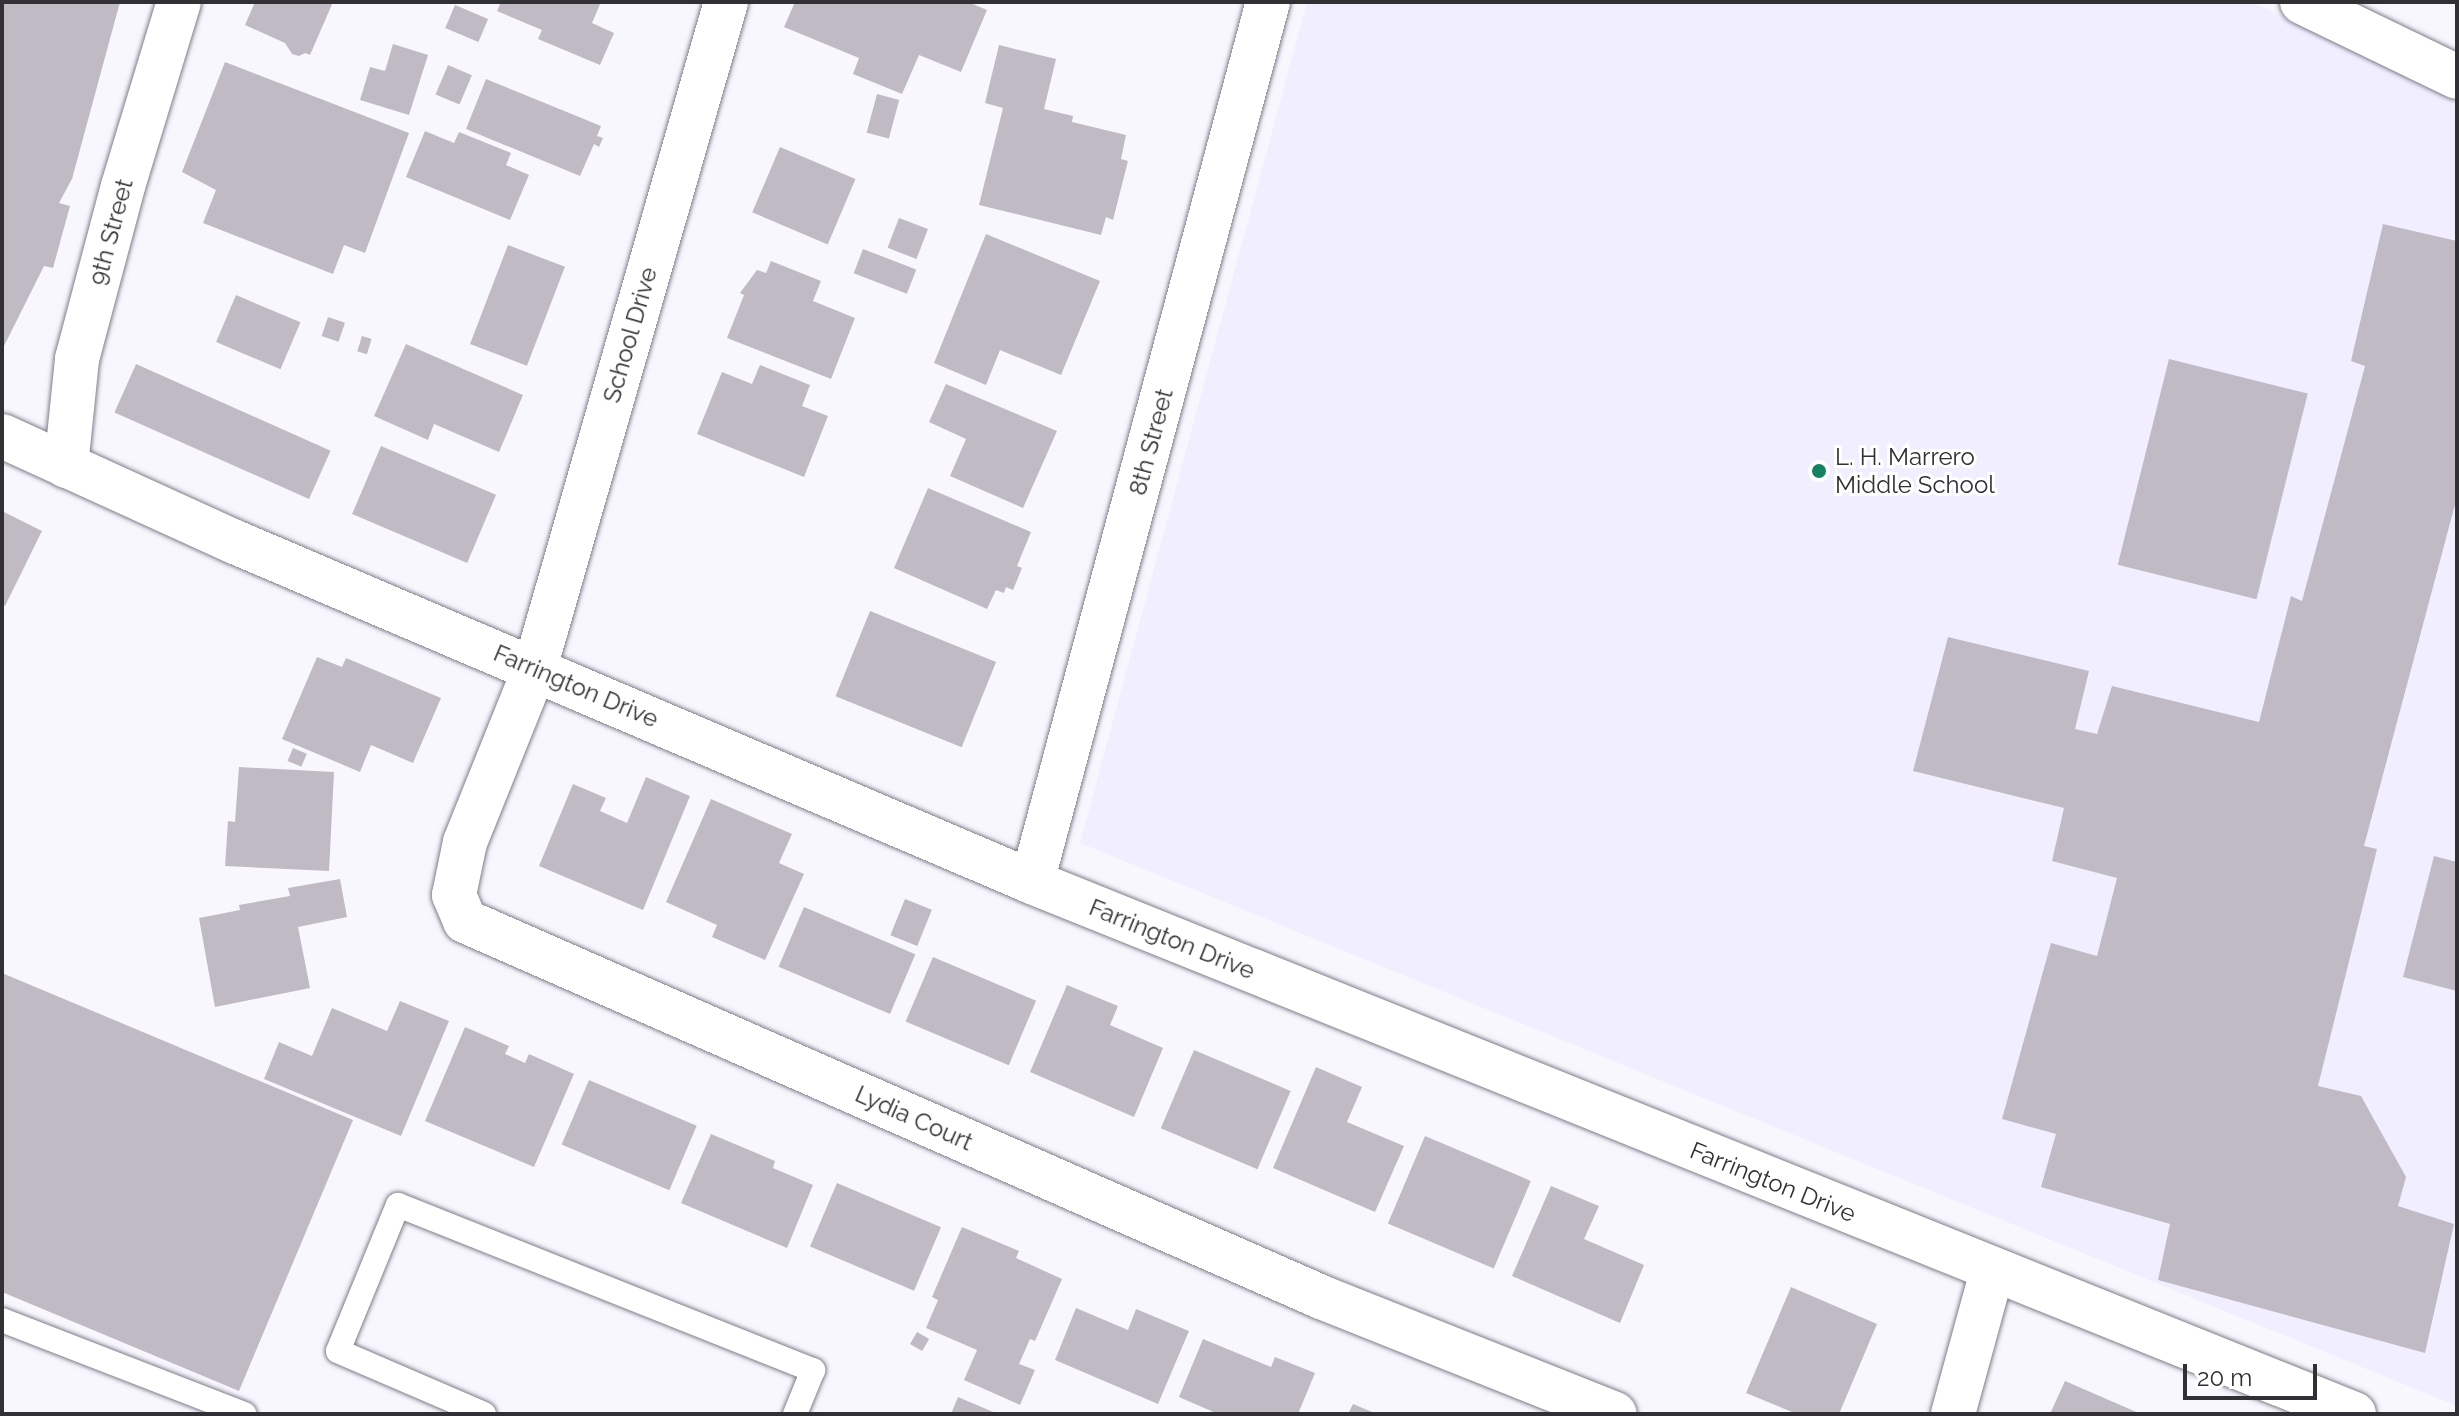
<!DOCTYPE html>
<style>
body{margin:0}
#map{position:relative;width:2459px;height:1416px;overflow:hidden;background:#f8f7fe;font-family:Raleway,sans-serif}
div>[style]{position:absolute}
.built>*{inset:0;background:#f1efff}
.building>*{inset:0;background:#c0bac5;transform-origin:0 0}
.roads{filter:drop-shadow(0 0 2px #7f7d89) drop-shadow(0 0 2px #7f7d89)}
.service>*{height:24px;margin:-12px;padding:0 12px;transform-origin:12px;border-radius:12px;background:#fff}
.minor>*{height:44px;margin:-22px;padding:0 22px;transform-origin:22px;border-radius:22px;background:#fff}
.dots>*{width:22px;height:22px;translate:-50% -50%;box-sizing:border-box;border:4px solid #fff;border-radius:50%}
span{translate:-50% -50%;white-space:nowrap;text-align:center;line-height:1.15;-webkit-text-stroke:6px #fff;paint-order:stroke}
.street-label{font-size:24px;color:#313135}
.poi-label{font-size:24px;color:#313135}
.left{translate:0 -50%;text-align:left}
.frame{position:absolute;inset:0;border:4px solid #313135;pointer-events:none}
.scale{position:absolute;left:2183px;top:1364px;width:134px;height:36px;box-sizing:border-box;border:4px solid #313135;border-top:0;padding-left:10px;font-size:24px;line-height:28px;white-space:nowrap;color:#313135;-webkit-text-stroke:6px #fff;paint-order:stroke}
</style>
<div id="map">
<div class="built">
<div style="clip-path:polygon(1307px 2px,2252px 2px,2457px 99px,2457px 1406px,1080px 843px)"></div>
</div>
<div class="building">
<div style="clip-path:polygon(2px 2px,120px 2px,72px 179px,59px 203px,70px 206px,53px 268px,44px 266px,2px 350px)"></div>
<div style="clip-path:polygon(255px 2px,333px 2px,310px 55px,305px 53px,299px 56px,292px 54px,285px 43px,245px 25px)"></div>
<div style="clip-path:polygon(501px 2px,601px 2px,592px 23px,614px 33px,600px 65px,538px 39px,542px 30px,497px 11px)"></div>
<div style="clip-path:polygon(795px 2px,968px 2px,987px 10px,961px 72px,919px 55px,902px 94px,853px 74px,859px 58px,784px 27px)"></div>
<div style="left:455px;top:5px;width:36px;height:25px;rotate:23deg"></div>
<div style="clip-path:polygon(393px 44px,428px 55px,409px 115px,360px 100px,370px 67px,385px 71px)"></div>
<div style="clip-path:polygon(999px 45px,1056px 59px,1044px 109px,1073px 116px,1072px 122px,1126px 135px,1121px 159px,1128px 161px,1113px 220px,1106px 217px,1101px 235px,979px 205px,1003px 108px,985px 103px)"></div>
<div style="clip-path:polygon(225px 62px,409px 133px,365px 253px,344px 245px,333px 274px,203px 223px,216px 190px,182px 172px)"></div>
<div style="left:448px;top:65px;width:26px;height:32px;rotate:23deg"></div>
<div style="clip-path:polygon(486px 79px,601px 126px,597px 136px,603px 138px,599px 147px,594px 144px,580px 176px,466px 129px)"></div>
<div style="left:877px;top:94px;width:23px;height:40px;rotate:15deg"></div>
<div style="clip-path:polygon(425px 131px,454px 143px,459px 132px,511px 153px,506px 165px,529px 175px,510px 220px,406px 177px)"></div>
<div style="left:780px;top:147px;width:82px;height:71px;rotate:23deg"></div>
<div style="left:899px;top:218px;width:31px;height:32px;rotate:21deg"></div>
<div style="clip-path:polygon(2383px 224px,2457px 241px,2457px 497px,2364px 846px,2377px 849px,2318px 1086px,2361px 1096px,2406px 1177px,2398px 1206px,2454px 1224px,2425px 1353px,2158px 1280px,2170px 1224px,2041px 1187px,2056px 1134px,2002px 1119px,2051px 943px,2097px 956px,2117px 878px,2052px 861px,2064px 808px,1913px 771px,1948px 637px,2089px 671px,2075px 729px,2097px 734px,2112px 686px,2259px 722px,2291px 596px,2302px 601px,2365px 366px,2351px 361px)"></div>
<div style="clip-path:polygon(986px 234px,1100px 281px,1061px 375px,1000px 350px,986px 385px,934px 363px)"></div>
<div style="left:508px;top:245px;width:61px;height:106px;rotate:21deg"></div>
<div style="left:863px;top:249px;width:57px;height:26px;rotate:21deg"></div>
<div style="clip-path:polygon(771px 261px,821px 281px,813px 301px,855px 318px,831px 379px,727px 338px,744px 295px,740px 293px,757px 270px,766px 273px)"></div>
<div style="left:236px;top:295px;width:70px;height:51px;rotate:23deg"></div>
<div style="left:328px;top:317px;width:18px;height:20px;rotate:19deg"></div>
<div style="left:362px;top:336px;width:10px;height:16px;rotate:17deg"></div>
<div style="clip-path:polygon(406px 344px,523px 395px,499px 452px,434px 424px,428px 440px,374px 416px)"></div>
<div style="left:2169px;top:359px;width:143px;height:212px;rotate:14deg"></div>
<div style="left:136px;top:364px;width:213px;height:53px;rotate:24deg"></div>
<div style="clip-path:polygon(760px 365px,810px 385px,802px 406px,828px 416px,804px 477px,697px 434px,722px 372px,752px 384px)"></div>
<div style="clip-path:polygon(946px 384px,1057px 431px,1023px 508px,950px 476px,966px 439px,929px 422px)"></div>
<div style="left:381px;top:446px;width:125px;height:74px;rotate:23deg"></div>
<div style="clip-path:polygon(928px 488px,1031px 532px,1017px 566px,1022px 568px,1013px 590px,1006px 587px,1004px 593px,996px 590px,987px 609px,894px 568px)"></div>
<div style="clip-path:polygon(2px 511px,42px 531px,5px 606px,2px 604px)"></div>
<div style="left:870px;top:611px;width:136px;height:92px;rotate:22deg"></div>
<div style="clip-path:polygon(317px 657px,342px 667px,346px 658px,441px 698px,413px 763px,371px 745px,360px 772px,282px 739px)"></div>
<div style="left:293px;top:748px;width:15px;height:14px;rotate:23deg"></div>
<div style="clip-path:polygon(239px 767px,334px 772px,329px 871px,225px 866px,228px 821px,235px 822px)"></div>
<div style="clip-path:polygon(646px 777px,690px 796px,643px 910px,539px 866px,573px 784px,606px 798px,600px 811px,627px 823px)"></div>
<div style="clip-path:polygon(711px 799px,792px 834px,779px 863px,804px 874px,765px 960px,712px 937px,717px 925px,666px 902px)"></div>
<div style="clip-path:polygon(2434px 856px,2457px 862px,2457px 991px,2403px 977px)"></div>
<div style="clip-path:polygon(340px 879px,347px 917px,298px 927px,310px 988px,215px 1007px,199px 918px,240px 910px,239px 905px,290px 896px,288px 888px)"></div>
<div style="left:905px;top:899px;width:29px;height:39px;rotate:22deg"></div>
<div style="left:804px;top:907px;width:121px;height:65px;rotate:23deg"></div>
<div style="left:933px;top:957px;width:112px;height:70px;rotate:23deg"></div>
<div style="clip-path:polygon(2px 973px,353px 1120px,239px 1391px,2px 1292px)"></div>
<div style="clip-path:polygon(1067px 985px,1118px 1006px,1110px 1025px,1163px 1048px,1134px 1117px,1030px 1072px)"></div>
<div style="clip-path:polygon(400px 1001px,449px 1021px,401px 1136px,264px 1079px,279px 1042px,312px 1056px,332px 1008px,387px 1031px)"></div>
<div style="clip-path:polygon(465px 1027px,509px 1046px,505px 1054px,525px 1063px,529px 1054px,574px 1074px,534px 1167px,425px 1121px)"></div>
<div style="left:1194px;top:1050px;width:105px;height:85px;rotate:23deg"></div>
<div style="clip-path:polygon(1316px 1067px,1362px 1087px,1347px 1122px,1404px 1146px,1375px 1212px,1273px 1168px)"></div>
<div style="left:589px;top:1080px;width:117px;height:70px;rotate:23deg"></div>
<div style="clip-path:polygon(711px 1134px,775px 1161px,773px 1168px,813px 1185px,787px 1248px,681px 1203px)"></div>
<div style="left:1425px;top:1136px;width:115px;height:95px;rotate:23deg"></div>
<div style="left:837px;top:1183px;width:113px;height:69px;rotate:23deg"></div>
<div style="clip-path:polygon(1551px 1186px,1599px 1206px,1584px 1239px,1644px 1265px,1620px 1323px,1512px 1276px)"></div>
<div style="clip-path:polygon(962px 1227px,1019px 1251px,1016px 1258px,1062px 1279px,1035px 1341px,1030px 1339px,1019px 1364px,1035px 1370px,1020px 1405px,964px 1380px,977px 1350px,926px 1328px,938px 1300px,932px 1297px)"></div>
<div style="clip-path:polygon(1791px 1287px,1877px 1324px,1839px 1414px,1797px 1414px,1746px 1393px)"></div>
<div style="clip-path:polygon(1076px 1308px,1128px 1330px,1136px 1309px,1189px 1331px,1158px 1404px,1055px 1360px)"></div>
<div style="left:917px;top:1332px;width:14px;height:14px;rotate:30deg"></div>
<div style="clip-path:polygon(1203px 1339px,1271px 1367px,1275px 1357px,1315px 1373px,1298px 1414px,1218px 1414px,1179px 1397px)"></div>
<div style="clip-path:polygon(2065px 1381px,2141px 1414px,2050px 1414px)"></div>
<div style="clip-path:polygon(958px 1397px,998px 1414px,951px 1414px)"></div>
<div style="clip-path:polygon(1353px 1404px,1377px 1414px,1348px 1414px)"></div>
</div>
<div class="roads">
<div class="service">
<div style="left:2px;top:1320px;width:260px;rotate:21.2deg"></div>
<div style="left:484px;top:1414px;width:159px;rotate:-156.7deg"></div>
<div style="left:338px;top:1351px;width:158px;rotate:-67.7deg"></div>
<div style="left:398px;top:1205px;width:447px;rotate:21.7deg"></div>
<div style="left:813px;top:1370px;width:48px;rotate:112.2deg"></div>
</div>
<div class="minor">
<div style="left:726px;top:2px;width:693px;rotate:106deg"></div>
<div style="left:535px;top:668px;width:188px;rotate:111.9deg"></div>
<div style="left:465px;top:842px;width:54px;rotate:101.7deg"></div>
<div style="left:454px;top:895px;width:28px;rotate:67deg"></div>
<div style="left:465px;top:921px;width:935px;rotate:23.71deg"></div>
<div style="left:1321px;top:1297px;width:316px;rotate:21.7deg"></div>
<div style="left:2302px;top:2px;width:172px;rotate:25.8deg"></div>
<div style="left:2px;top:436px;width:256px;rotate:24.5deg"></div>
<div style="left:235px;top:542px;width:866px;rotate:23.1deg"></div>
<div style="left:1032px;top:882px;width:1425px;rotate:21.92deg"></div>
<div style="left:66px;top:466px;width:108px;rotate:-84.1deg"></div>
<div style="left:77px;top:359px;width:179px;rotate:-75.1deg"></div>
<div style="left:123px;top:186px;width:192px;rotate:-73.1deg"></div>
<div style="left:1032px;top:882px;width:911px;rotate:-74.99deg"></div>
<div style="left:1953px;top:1414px;width:148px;rotate:-74.7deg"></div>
</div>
</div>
<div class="dots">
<div style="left:1819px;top:471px;background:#158360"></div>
</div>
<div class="street-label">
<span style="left:111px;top:232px;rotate:-75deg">9th Street</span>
<span style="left:630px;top:335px;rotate:-74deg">School Drive</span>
<span style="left:1151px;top:442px;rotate:-75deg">8th Street</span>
<span style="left:576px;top:686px;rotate:23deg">Farrington Drive</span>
<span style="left:1172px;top:939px;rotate:22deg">Farrington Drive</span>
<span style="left:914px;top:1118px;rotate:24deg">Lydia Court</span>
<span style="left:1773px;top:1182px;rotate:22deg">Farrington Drive</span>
</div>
<div class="poi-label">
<span class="left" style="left:1835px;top:471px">L. H. Marrero<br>Middle School</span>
</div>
<div class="frame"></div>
<div class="scale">20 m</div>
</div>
